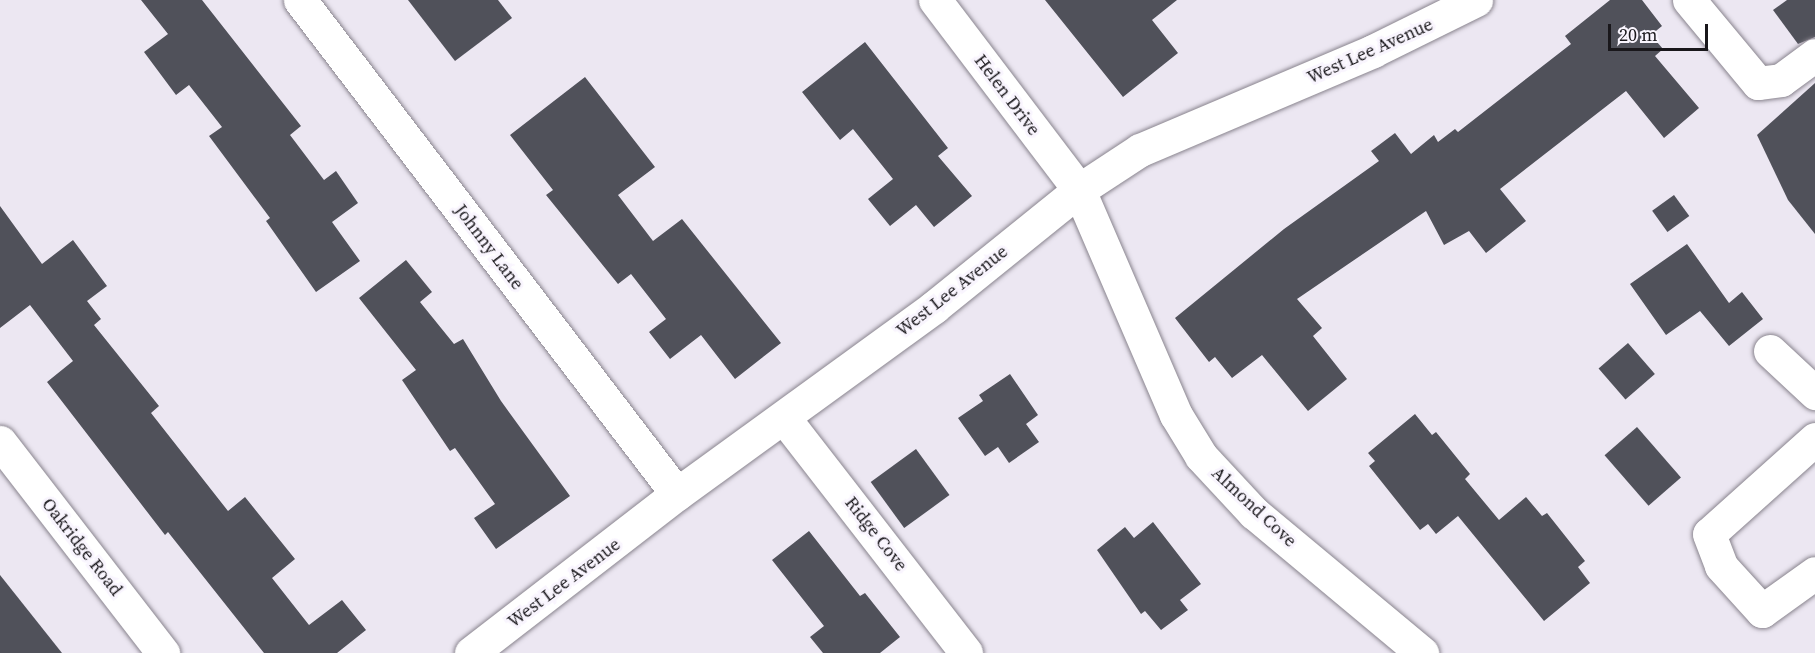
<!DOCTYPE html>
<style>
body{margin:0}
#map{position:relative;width:1815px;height:653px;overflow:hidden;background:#ece7f2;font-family:"Source Serif 4",serif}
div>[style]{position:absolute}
.building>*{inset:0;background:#50515a;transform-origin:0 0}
.roads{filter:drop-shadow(0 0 2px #89848e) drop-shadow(0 0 2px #89848e)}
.minor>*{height:33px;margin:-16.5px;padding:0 16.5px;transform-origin:16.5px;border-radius:16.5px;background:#fff}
span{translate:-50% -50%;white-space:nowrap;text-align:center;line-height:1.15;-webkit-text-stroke:6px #f9f5fe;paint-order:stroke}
.street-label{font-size:18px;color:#19171b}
.scale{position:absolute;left:1608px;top:24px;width:100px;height:27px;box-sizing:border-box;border:3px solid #19171b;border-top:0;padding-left:8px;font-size:18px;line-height:21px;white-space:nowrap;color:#19171b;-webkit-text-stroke:4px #f9f5fe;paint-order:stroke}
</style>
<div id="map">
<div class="building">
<div style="clip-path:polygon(141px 0,202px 0,301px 126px,290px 135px,324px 180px,336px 171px,358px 203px,332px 222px,360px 261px,316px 292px,266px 221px,270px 218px,209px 136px,222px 127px,189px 85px,176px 95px,144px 52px,168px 34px)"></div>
<div style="clip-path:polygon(408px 0,498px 0,512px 18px,455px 61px)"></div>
<div style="clip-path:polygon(1045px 0,1177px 0,1152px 20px,1178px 53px,1123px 97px)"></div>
<div style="clip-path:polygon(1610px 0,1642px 0,1662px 26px,1651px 35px,1663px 49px,1655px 56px,1699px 108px,1664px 138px,1626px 91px,1500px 189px,1526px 221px,1486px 253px,1469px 231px,1444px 245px,1426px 211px,1297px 299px,1322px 328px,1313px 336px,1347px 379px,1308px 411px,1262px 355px,1232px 378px,1215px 357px,1209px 362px,1175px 318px,1284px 229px,1379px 161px,1371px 151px,1395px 133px,1411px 154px,1434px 135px,1438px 142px,1455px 129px,1458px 132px,1571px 44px,1565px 36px)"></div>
<div style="clip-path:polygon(1787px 0,1815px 0,1815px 37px,1798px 44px,1773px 10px)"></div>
<div style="clip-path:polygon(865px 42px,948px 148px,938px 156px,972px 196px,934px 227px,916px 205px,890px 226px,868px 199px,893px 179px,853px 129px,840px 140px,802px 92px)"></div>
<div style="clip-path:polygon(585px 77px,655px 167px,618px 195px,653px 241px,682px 219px,781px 343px,735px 379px,701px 335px,670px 359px,649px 332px,666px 319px,631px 274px,618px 284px,546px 195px,553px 190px,510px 135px)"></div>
<div style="clip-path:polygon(1815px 83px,1815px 234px,1788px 200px,1757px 135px)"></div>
<div style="left:1674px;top:195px;width:26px;height:27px;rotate:54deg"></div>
<div style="clip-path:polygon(0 206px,42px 264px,73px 240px,107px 286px,87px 301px,101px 319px,94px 325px,159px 406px,151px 413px,228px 511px,245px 497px,295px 559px,272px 578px,309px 625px,342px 600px,366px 630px,337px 653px,264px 653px,168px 532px,165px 535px,47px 382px,73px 361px,30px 305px,0 328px)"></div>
<div style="clip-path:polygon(1687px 244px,1729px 303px,1742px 292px,1763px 319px,1729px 346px,1700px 311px,1666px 335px,1630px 284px)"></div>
<div style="clip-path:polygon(406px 260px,432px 292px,420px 302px,454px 344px,463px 339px,501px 401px,570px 496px,496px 549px,474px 518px,495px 504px,455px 448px,450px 451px,402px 380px,416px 370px,359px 298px)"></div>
<div style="left:1628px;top:343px;width:41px;height:39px;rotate:49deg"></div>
<div style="clip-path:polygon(1010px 374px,1038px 415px,1026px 424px,1039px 442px,1009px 463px,998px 447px,985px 456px,958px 418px,983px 401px,979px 395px)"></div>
<div style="clip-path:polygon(1415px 414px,1432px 435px,1436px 432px,1470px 474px,1465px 479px,1499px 520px,1526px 497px,1542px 516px,1547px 513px,1585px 561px,1578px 567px,1590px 583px,1544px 621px,1458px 516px,1436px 534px,1428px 524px,1420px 530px,1369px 466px,1375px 461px,1368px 453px)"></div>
<div style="left:1637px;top:427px;width:67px;height:43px;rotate:49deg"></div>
<div style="left:916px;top:449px;width:57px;height:56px;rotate:54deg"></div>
<div style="clip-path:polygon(1153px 522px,1201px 584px,1180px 600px,1188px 610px,1161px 630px,1145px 611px,1141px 614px,1097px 550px,1125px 527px,1134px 538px)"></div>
<div style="clip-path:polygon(809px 531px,860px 596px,865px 593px,900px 637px,880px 653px,823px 653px,810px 637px,824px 626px,772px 560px)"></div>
<div style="clip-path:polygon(0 575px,62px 653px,0 653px)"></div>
</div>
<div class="roads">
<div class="minor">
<div style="left:300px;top:0;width:621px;rotate:52.65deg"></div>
<div style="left:935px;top:0;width:238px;rotate:52.8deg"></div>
<div style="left:1079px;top:190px;width:245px;rotate:66.7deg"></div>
<div style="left:1176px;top:415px;width:48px;rotate:58.6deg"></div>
<div style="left:1201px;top:456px;width:78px;rotate:47.1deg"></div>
<div style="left:1254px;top:513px;width:219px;rotate:39.8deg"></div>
<div style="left:1689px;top:0;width:108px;rotate:50.3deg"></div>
<div style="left:1758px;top:83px;width:23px;rotate:-7deg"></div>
<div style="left:1781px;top:80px;width:42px;rotate:-36.3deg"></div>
<div style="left:1770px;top:351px;width:62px;rotate:43deg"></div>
<div style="left:784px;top:418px;width:297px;rotate:52.2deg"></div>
<div style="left:1815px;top:439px;width:142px;rotate:138.1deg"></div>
<div style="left:1709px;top:534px;width:34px;rotate:69deg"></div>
<div style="left:1721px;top:566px;width:61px;rotate:47.7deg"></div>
<div style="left:1762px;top:611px;width:65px;rotate:-35.6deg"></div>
<div style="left:0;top:442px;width:267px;rotate:52.3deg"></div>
<div style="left:471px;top:653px;width:260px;rotate:-37.7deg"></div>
<div style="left:677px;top:494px;width:318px;rotate:-36deg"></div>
<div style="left:934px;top:307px;width:186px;rotate:-38.9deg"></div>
<div style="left:1079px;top:190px;width:73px;rotate:-33.3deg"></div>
<div style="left:1140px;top:150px;width:253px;rotate:-23deg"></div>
<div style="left:1373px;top:51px;width:115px;rotate:-26.3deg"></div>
</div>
</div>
<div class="street-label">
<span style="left:1370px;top:51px;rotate:-24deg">West Lee Avenue</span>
<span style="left:1007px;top:95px;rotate:53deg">Helen Drive</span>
<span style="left:489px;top:247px;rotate:53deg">Johnny Lane</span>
<span style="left:952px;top:291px;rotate:-38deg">West Lee Avenue</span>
<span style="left:1254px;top:507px;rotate:43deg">Almond Cove</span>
<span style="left:876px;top:534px;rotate:52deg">Ridge Cove</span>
<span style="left:82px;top:547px;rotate:52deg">Oakridge Road</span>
<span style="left:564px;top:583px;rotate:-37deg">West Lee Avenue</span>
</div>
<div class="scale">20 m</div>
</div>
